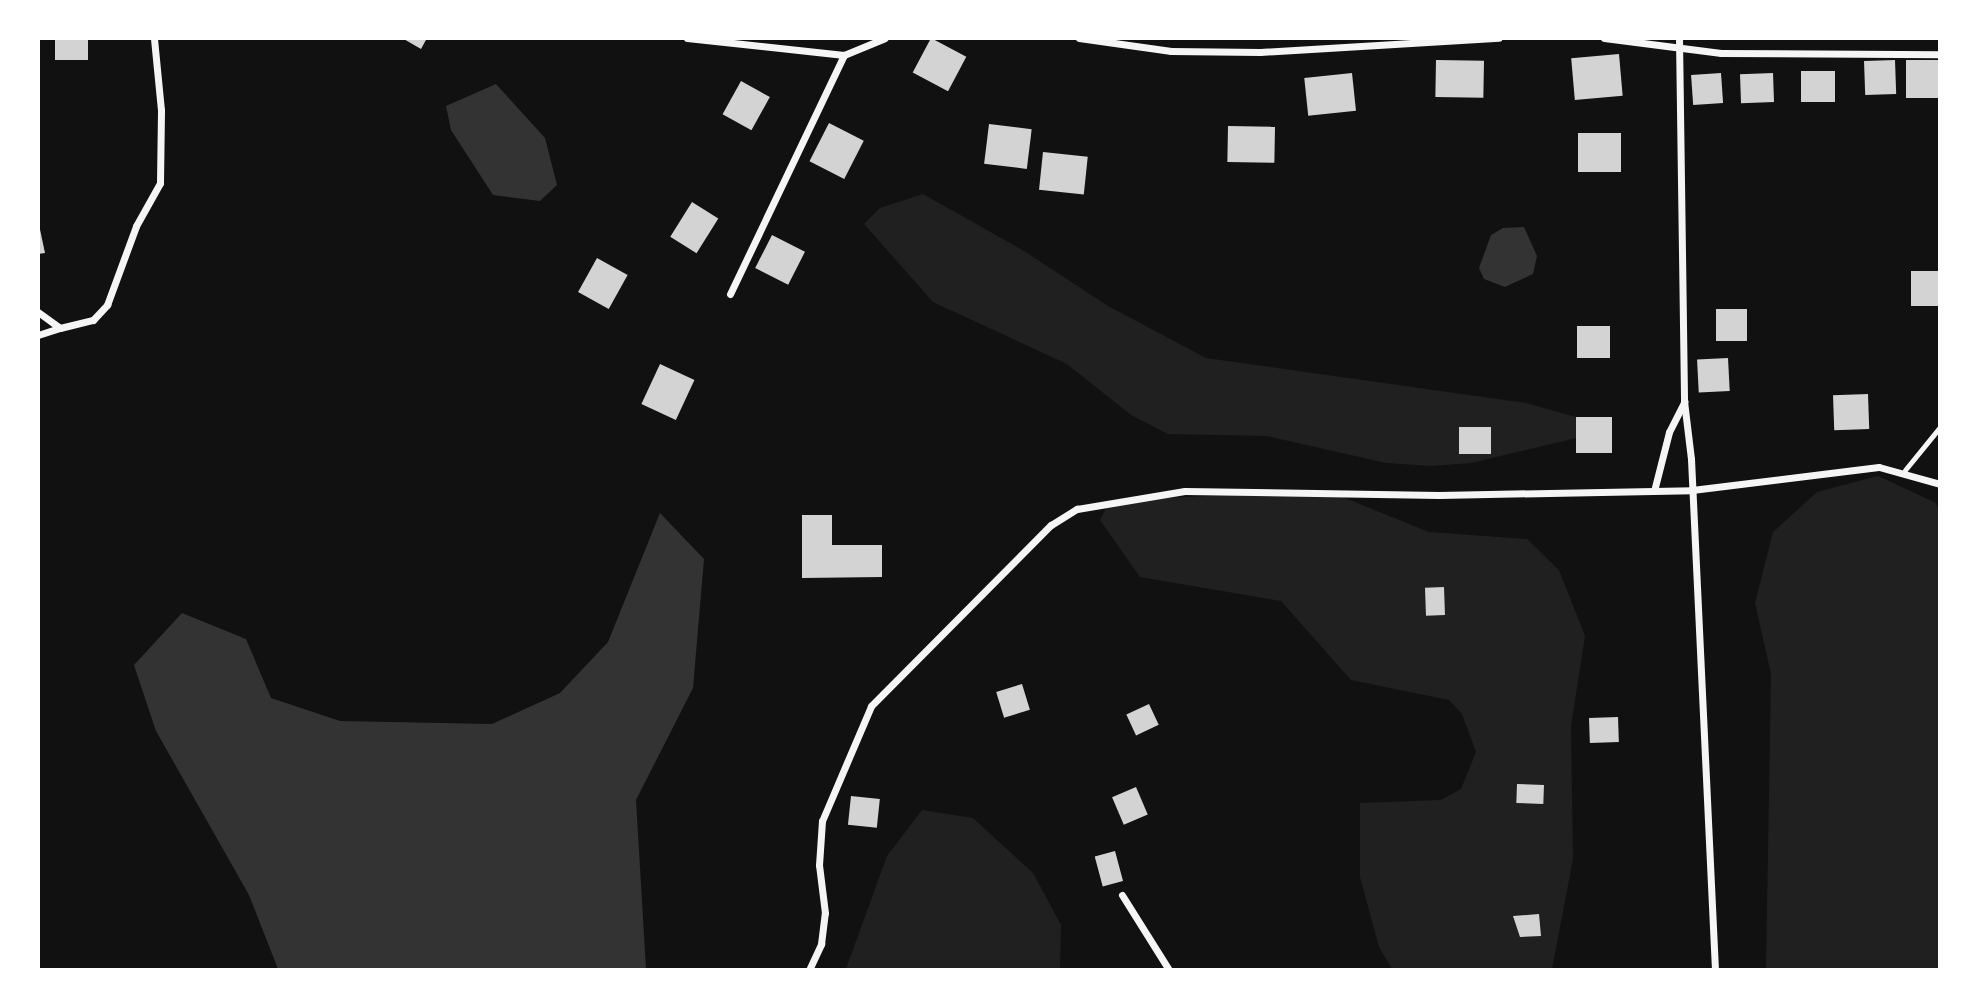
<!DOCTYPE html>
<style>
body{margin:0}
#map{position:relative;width:1978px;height:1008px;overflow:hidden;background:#111;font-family:Helvetica,sans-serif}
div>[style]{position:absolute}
.green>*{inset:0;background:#202020}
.water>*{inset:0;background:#333}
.building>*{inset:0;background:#d3d3d3;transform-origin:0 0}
.service>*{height:5px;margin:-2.5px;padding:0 2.5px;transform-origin:2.5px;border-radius:2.5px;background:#f5f5f5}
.minor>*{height:7px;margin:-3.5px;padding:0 3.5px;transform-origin:3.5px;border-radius:3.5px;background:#f5f5f5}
span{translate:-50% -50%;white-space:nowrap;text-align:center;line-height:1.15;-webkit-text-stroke:7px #fff;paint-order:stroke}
.frame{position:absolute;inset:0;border:40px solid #fff;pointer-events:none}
</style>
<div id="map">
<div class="green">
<div style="clip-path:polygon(923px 194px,1024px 251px,1108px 306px,1206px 358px,1526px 403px,1576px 417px,1593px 434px,1471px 463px,1432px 466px,1386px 463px,1267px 436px,1168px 434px,1131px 415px,1067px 364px,933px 302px,864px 224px,880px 208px)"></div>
<div style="clip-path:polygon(1878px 476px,1936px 503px,1939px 511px,1939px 969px,1766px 969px,1771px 674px,1755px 603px,1773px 532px,1817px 492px)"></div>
<div style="clip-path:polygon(1325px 490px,1429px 532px,1527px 539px,1559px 570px,1585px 636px,1571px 726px,1573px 859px,1552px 969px,1392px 969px,1379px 947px,1360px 877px,1360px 803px,1441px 800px,1461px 789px,1476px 752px,1462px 714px,1449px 700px,1351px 680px,1281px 601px,1140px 577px,1100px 520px,1110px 501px)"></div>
<div style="clip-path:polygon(922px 810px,973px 818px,1033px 873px,1061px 925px,1060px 969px,846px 969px,887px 856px)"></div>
</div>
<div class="water">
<div style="clip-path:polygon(496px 84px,545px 138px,557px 185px,540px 201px,493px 195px,451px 130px,446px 106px)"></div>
<div style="clip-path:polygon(1524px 227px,1537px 256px,1533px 274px,1505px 287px,1484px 279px,1479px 268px,1491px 235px,1503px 228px)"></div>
<div style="clip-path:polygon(660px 513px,704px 559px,693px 688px,636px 800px,646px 969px,278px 969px,249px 895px,156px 731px,134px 665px,182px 613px,246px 639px,271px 698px,340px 721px,492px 724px,560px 693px,608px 642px)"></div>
</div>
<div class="building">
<div style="left:55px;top:38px;width:33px;height:22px"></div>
<div style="clip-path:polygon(402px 38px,427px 38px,421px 49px)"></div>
<div style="left:931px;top:38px;width:40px;height:39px;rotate:28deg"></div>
<div style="left:1619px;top:54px;width:42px;height:48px;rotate:85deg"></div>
<div style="left:1436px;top:60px;width:48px;height:37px;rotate:1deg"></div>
<div style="left:1895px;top:60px;width:34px;height:31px;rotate:88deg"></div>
<div style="left:1906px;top:60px;width:34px;height:38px"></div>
<div style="left:1801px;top:71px;width:34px;height:31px"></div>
<div style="left:1352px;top:73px;width:38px;height:48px;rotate:84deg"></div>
<div style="left:1721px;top:73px;width:30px;height:30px;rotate:86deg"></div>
<div style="left:1773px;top:73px;width:29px;height:33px;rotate:88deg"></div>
<div style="left:741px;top:81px;width:33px;height:38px;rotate:29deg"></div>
<div style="left:829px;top:123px;width:39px;height:43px;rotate:27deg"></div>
<div style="left:989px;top:124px;width:43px;height:40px;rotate:7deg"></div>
<div style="left:1228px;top:126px;width:47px;height:36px;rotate:1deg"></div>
<div style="left:1578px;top:133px;width:43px;height:39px"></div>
<div style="left:1043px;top:152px;width:45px;height:38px;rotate:6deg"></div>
<div style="left:692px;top:202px;width:31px;height:41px;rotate:32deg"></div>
<div style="clip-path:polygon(38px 220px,45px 253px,38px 254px)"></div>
<div style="left:772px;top:235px;width:37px;height:37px;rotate:27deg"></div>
<div style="left:597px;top:258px;width:35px;height:39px;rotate:29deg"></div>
<div style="left:1911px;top:271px;width:29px;height:35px"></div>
<div style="left:1716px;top:309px;width:31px;height:32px"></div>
<div style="left:1577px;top:326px;width:33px;height:32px"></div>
<div style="left:1728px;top:358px;width:33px;height:31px;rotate:87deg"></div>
<div style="left:660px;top:364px;width:38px;height:44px;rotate:25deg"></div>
<div style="left:1868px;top:394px;width:35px;height:35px;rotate:88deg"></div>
<div style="left:1576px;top:417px;width:36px;height:36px"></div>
<div style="left:1459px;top:427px;width:32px;height:27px"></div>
<div style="clip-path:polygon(802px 515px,832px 515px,832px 545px,882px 545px,882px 577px,802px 578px)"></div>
<div style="left:1444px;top:587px;width:28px;height:19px;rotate:88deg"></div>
<div style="left:1022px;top:684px;width:27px;height:27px;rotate:73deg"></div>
<div style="left:1149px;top:704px;width:23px;height:25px;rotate:65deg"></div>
<div style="left:1618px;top:717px;width:25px;height:29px;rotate:88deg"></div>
<div style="left:1517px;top:784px;width:27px;height:19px;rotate:2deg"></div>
<div style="left:1136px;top:787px;width:30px;height:26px;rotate:67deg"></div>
<div style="left:851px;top:796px;width:29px;height:29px;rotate:6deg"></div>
<div style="left:1115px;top:851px;width:31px;height:21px;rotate:75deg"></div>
<div style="clip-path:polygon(1539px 914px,1541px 936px,1520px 937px,1513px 916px)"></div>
</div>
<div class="service">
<div style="left:1905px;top:470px;width:55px;rotate:-50.9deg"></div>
</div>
<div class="minor">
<div style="left:687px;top:38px;width:158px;rotate:6.2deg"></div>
<div style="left:1079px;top:38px;width:93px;rotate:8deg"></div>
<div style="left:1171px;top:51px;width:89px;rotate:0.6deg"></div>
<div style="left:1260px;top:52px;width:239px;rotate:-3.4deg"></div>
<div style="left:1604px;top:38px;width:118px;rotate:7.3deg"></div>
<div style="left:1721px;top:53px;width:219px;rotate:0.3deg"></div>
<div style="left:1679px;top:38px;width:363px;rotate:89.2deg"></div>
<div style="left:1684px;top:401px;width:58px;rotate:83.1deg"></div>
<div style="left:1691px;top:459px;width:512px;rotate:87.31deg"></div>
<div style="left:730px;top:294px;width:265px;rotate:-64.5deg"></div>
<div style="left:844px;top:55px;width:44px;rotate:-22.5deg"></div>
<div style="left:38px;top:312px;width:27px;rotate:36deg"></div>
<div style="left:60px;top:328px;width:34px;rotate:-14deg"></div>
<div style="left:93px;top:320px;width:21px;rotate:-47deg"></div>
<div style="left:107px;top:305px;width:84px;rotate:-69.8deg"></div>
<div style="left:136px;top:226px;width:49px;rotate:-60.8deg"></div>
<div style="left:160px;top:183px;width:73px;rotate:-89.2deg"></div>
<div style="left:161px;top:110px;width:72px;rotate:-95.6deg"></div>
<div style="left:38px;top:335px;width:23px;rotate:-18deg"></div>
<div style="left:1654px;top:491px;width:61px;rotate:-75.7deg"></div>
<div style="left:1669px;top:432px;width:34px;rotate:-63deg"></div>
<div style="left:1122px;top:895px;width:89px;rotate:57.9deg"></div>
<div style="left:809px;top:970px;width:29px;rotate:-65deg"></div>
<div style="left:821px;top:944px;width:31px;rotate:-83deg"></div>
<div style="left:825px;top:913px;width:48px;rotate:-97.1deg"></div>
<div style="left:819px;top:865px;width:44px;rotate:-86.1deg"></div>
<div style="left:822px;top:821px;width:125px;rotate:-66.9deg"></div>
<div style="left:871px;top:706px;width:255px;rotate:-45.2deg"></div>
<div style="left:1051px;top:525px;width:31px;rotate:-32deg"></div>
<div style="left:1077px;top:509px;width:109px;rotate:-9.5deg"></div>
<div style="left:1185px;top:491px;width:254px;rotate:0.9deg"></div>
<div style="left:1439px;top:495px;width:253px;rotate:-1.1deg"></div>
<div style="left:1692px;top:490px;width:188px;rotate:-7deg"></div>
<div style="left:1879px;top:467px;width:63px;rotate:15.6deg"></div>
</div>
<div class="frame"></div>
</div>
